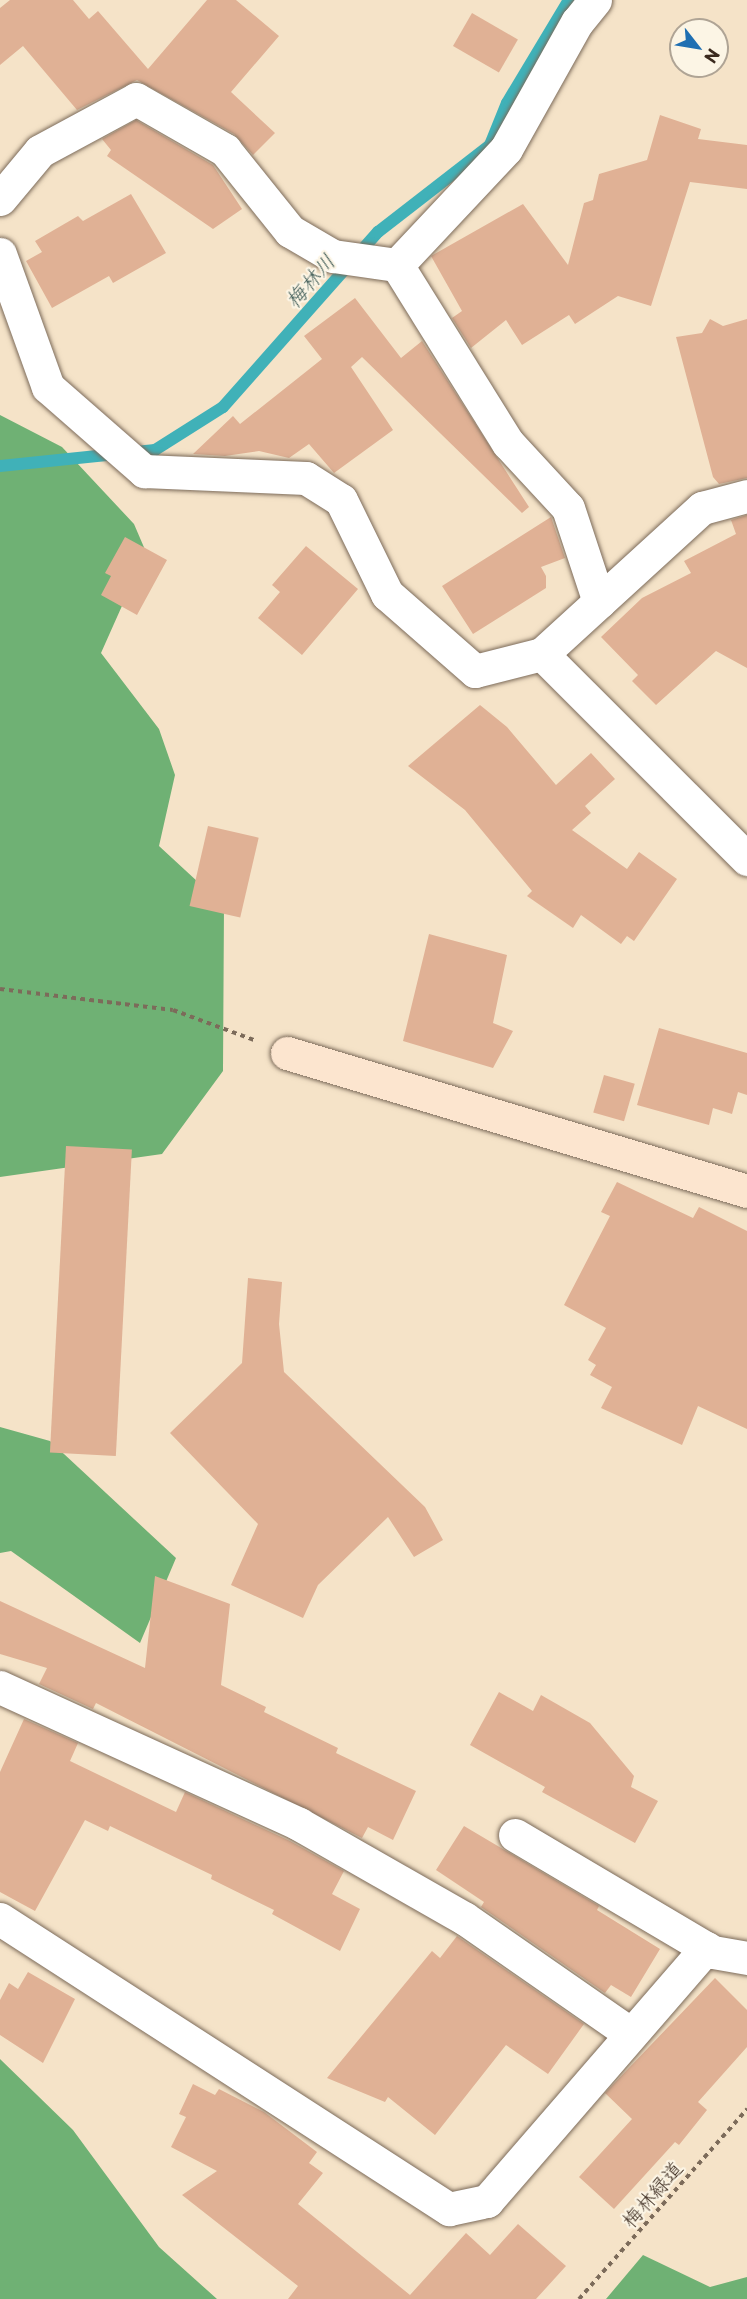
<!DOCTYPE html>
<meta charset="utf-8">
<style>
body{margin:0}
#map{position:relative;width:747px;height:2299px;overflow:hidden;background:#f5e3c8;font-family:"Playpen Sans","Klee One",sans-serif}
div>[style]{position:absolute}
.forest>*{inset:0;background:#6fb174}
.stream>*{height:12px;margin:-6px;padding:0 6px;transform-origin:6px;border-radius:6px;background:#40b1b8}
.building>*{inset:0;background:#e0b195;transform-origin:0 0}
.path>*{height:4px;margin-top:-2px;transform-origin:0;background:repeating-linear-gradient(90deg,#7c6b5a 0 4.5px,transparent 0 9px)}
.roads{filter:drop-shadow(0 0 2px #7c6b5a) drop-shadow(0 0 2px #7c6b5a)}
.street>*{height:33px;margin:-16.5px;padding:0 16.5px;transform-origin:16.5px;border-radius:16.5px;background:#fff}
.secondary>*{height:33px;margin:-16.5px;padding:0 16.5px;transform-origin:16.5px;border-radius:16.5px;background:#fce5cf}
span{translate:-50% -50%;white-space:nowrap;text-align:center;line-height:1.15;-webkit-text-stroke:4.5px #fcf5e5;paint-order:stroke}
.street-label{font-size:20px;color:#3b2a1e}
.water-label{font-size:21px;color:#3d5954;font-style:italic}
.north{position:absolute;left:669px;top:18px;width:60px;height:60px;box-sizing:border-box;background:#fcf5e5;border:2px solid #afa495;border-radius:50%;rotate:121deg;font-size:16px;font-weight:700;line-height:24px;text-align:center;color:#3b2a1e}
.north::after{content:'';display:block;margin:auto;width:21px;height:27px;background:#1f6fb2;clip-path:polygon(50% 0,100% 100%,50% 72%,0 100%)}
</style>
<div id="map">
<div class="forest">
<div style="clip-path:polygon(0 415px,62px 447px,134px 524px,146px 552px,101px 653px,159px 729px,175px 775px,159px 846px,224px 906px,223px 1071px,162px 1154px,0 1177px)"></div>
<div style="clip-path:polygon(0 1427px,50px 1441px,176px 1558px,140px 1643px,11px 1551px,0 1553px)"></div>
<div style="clip-path:polygon(0 2059px,73px 2130px,159px 2247px,217px 2299px,0 2299px)"></div>
<div style="clip-path:polygon(643px 2255px,710px 2287px,747px 2277px,747px 2299px,606px 2299px)"></div>
</div>
<div class="stream">
<div style="left:0;top:466px;width:156px;rotate:-5.9deg"></div>
<div style="left:155px;top:450px;width:80px;rotate:-32.3deg"></div>
<div style="left:223px;top:407px;width:234px;rotate:-48.5deg"></div>
<div style="left:378px;top:232px;width:142px;rotate:-37.8deg"></div>
<div style="left:490px;top:145px;width:45px;rotate:-68deg"></div>
<div style="left:507px;top:103px;width:120px;rotate:-59deg"></div>
</div>
<div class="building">
<div style="clip-path:polygon(10px 0,73px 0,89px 19px,98px 11px,148px 69px,207px 0,236px 0,279px 36px,231px 92px,275px 133px,253px 155px,234px 134px,137px 80px,77px 110px,23px 46px,0 65px,0 8px)"></div>
<div style="left:472px;top:13px;width:53px;height:38px;rotate:30deg"></div>
<div style="clip-path:polygon(660px 115px,701px 129px,698px 139px,747px 145px,747px 189px,690px 182px,651px 306px,618px 296px,575px 324px,569px 315px,522px 345px,506px 320px,471px 348px,452px 318px,462px 311px,431px 256px,523px 204px,568px 265px,584px 203px,593px 200px,599px 174px,647px 160px)"></div>
<div style="clip-path:polygon(136px 120px,213px 165px,242px 209px,213px 229px,107px 156px,111px 150px,102px 139px)"></div>
<div style="clip-path:polygon(131px 194px,166px 253px,113px 283px,109px 276px,52px 308px,26px 261px,42px 252px,35px 241px,78px 216px,83px 221px)"></div>
<div style="clip-path:polygon(355px 298px,401px 358px,422px 341px,529px 507px,522px 513px,362px 357px,351px 367px,393px 430px,334px 473px,309px 444px,289px 458px,259px 451px,225px 456px,193px 454px,233px 416px,240px 424px,322px 359px,304px 336px)"></div>
<div style="clip-path:polygon(710px 319px,723px 326px,747px 319px,747px 478px,719px 484px,713px 477px,676px 337px,702px 333px)"></div>
<div style="clip-path:polygon(747px 515px,747px 668px,716px 651px,656px 705px,632px 681px,638px 675px,601px 637px,642px 598px,691px 573px,684px 561px,736px 534px,731px 520px)"></div>
<div style="clip-path:polygon(551px 517px,565px 558px,541px 567px,546px 576px,546px 588px,473px 634px,442px 586px)"></div>
<div style="clip-path:polygon(125px 537px,167px 560px,137px 615px,101px 595px,111px 576px,105px 573px)"></div>
<div style="clip-path:polygon(306px 546px,358px 589px,302px 655px,258px 618px,280px 592px,272px 585px)"></div>
<div style="clip-path:polygon(480px 705px,507px 727px,556px 785px,591px 753px,615px 779px,585px 806px,591px 813px,572px 830px,627px 869px,639px 852px,677px 879px,634px 941px,627px 936px,621px 944px,581px 915px,573px 928px,527px 896px,532px 891px,465px 810px,408px 766px)"></div>
<div style="left:208px;top:826px;width:52px;height:82px;rotate:13deg"></div>
<div style="clip-path:polygon(429px 934px,507px 955px,493px 1023px,513px 1031px,493px 1068px,403px 1041px)"></div>
<div style="clip-path:polygon(659px 1028px,747px 1053px,747px 1095px,738px 1092px,732px 1114px,713px 1108px,709px 1125px,637px 1105px)"></div>
<div style="left:604px;top:1075px;width:32px;height:39px;rotate:16deg"></div>
<div style="left:66px;top:1146px;width:66px;height:307px;rotate:3deg"></div>
<div style="clip-path:polygon(617px 1182px,693px 1218px,699px 1207px,747px 1231px,747px 1429px,698px 1406px,682px 1445px,601px 1408px,612px 1387px,590px 1375px,596px 1365px,588px 1360px,606px 1328px,564px 1305px,610px 1216px,601px 1212px)"></div>
<div style="clip-path:polygon(248px 1278px,282px 1282px,279px 1324px,284px 1372px,425px 1507px,443px 1540px,414px 1557px,388px 1517px,318px 1585px,303px 1618px,231px 1585px,258px 1524px,170px 1433px,242px 1363px)"></div>
<div style="clip-path:polygon(155px 1576px,230px 1604px,221px 1685px,266px 1707px,264px 1712px,338px 1748px,336px 1753px,416px 1791px,393px 1840px,368px 1827px,362px 1838px,96px 1703px,93px 1709px,39px 1684px,47px 1668px,0 1654px,0 1601px,145px 1668px)"></div>
<div style="clip-path:polygon(499px 1692px,533px 1711px,541px 1695px,590px 1723px,634px 1776px,631px 1787px,658px 1801px,635px 1843px,542px 1792px,545px 1787px,470px 1745px)"></div>
<div style="clip-path:polygon(24px 1719px,78px 1743px,70px 1761px,176px 1812px,185px 1792px,290px 1841px,344px 1871px,332px 1894px,360px 1909px,340px 1951px,272px 1914px,274px 1910px,211px 1879px,212px 1875px,110px 1826px,108px 1831px,85px 1820px,35px 1911px,0 1892px,0 1772px)"></div>
<div style="clip-path:polygon(464px 1826px,599px 1906px,597px 1910px,660px 1949px,631px 1997px,611px 1985px,605px 1993px,481px 1907px,484px 1902px,436px 1870px)"></div>
<div style="clip-path:polygon(457px 1936px,584px 2024px,548px 2074px,506px 2045px,435px 2135px,388px 2097px,385px 2102px,327px 2078px,432px 1951px,440px 1958px)"></div>
<div style="clip-path:polygon(28px 1972px,75px 1999px,43px 2063px,0 2035px,0 2000px,9px 1983px,18px 1989px)"></div>
<div style="clip-path:polygon(715px 1978px,747px 2010px,747px 2047px,698px 2102px,707px 2110px,679px 2145px,675px 2142px,614px 2209px,579px 2177px,632px 2119px,605px 2093px)"></div>
<div style="clip-path:polygon(193px 2084px,215px 2095px,219px 2089px,264px 2112px,317px 2152px,309px 2163px,323px 2173px,298px 2204px,410px 2295px,466px 2233px,490px 2255px,518px 2224px,566px 2266px,536px 2299px,288px 2299px,298px 2286px,182px 2195px,217px 2171px,171px 2147px,186px 2117px,179px 2114px)"></div>
</div>
<div class="path">
<div style="left:0;top:989px;width:174px;rotate:6.9deg"></div>
<div style="left:173px;top:1010px;width:86px;rotate:20.3deg"></div>
<div style="left:579px;top:2299px;width:254px;rotate:-48.5deg"></div>
</div>
<div class="roads">
<div class="street">
<div style="left:595px;top:0;width:28px;rotate:129deg"></div>
<div style="left:577px;top:22px;width:145px;rotate:119.2deg"></div>
<div style="left:506px;top:149px;width:159px;rotate:133.2deg"></div>
<div style="left:397px;top:265px;width:210px;rotate:58.1deg"></div>
<div style="left:508px;top:443px;width:88px;rotate:47.3deg"></div>
<div style="left:568px;top:508px;width:99px;rotate:71.7deg"></div>
<div style="left:0;top:199px;width:62px;rotate:-50.2deg"></div>
<div style="left:40px;top:151px;width:109px;rotate:-28.4deg"></div>
<div style="left:136px;top:99px;width:103px;rotate:29.8deg"></div>
<div style="left:225px;top:150px;width:104px;rotate:51.3deg"></div>
<div style="left:290px;top:231px;width:50px;rotate:30.2deg"></div>
<div style="left:333px;top:256px;width:65px;rotate:8deg"></div>
<div style="left:0;top:254px;width:141px;rotate:70.2deg"></div>
<div style="left:48px;top:387px;width:128px;rotate:41.2deg"></div>
<div style="left:144px;top:471px;width:162px;rotate:2.5deg"></div>
<div style="left:306px;top:478px;width:41px;rotate:32.2deg"></div>
<div style="left:341px;top:500px;width:105px;rotate:63.9deg"></div>
<div style="left:387px;top:594px;width:117px;rotate:41.2deg"></div>
<div style="left:475px;top:671px;width:69px;rotate:-14.2deg"></div>
<div style="left:542px;top:654px;width:217px;rotate:-42.4deg"></div>
<div style="left:702px;top:508px;width:47px;rotate:-14.9deg"></div>
<div style="left:542px;top:654px;width:290px;rotate:45deg"></div>
<div style="left:0;top:1687px;width:329px;rotate:24.6deg"></div>
<div style="left:299px;top:1824px;width:190px;rotate:29.7deg"></div>
<div style="left:464px;top:1918px;width:203px;rotate:34.8deg"></div>
<div style="left:515px;top:1835px;width:230px;rotate:30.6deg"></div>
<div style="left:713px;top:1952px;width:35px;rotate:10deg"></div>
<div style="left:0;top:1919px;width:535px;rotate:32.86deg"></div>
<div style="left:449px;top:2209px;width:39px;rotate:-12deg"></div>
<div style="left:487px;top:2201px;width:335px;rotate:-49.1deg"></div>
</div>
<div class="secondary">
<div style="left:287px;top:1053px;width:480px;rotate:16.7deg"></div>
</div>
</div>
<div class="street-label">
<span style="left:652px;top:2194px;rotate:-49deg">梅林緑道</span>
</div>
<div class="water-label">
<span style="left:309px;top:280px;rotate:-49deg">梅林川</span>
</div>
<div class="north">N</div>
</div>
